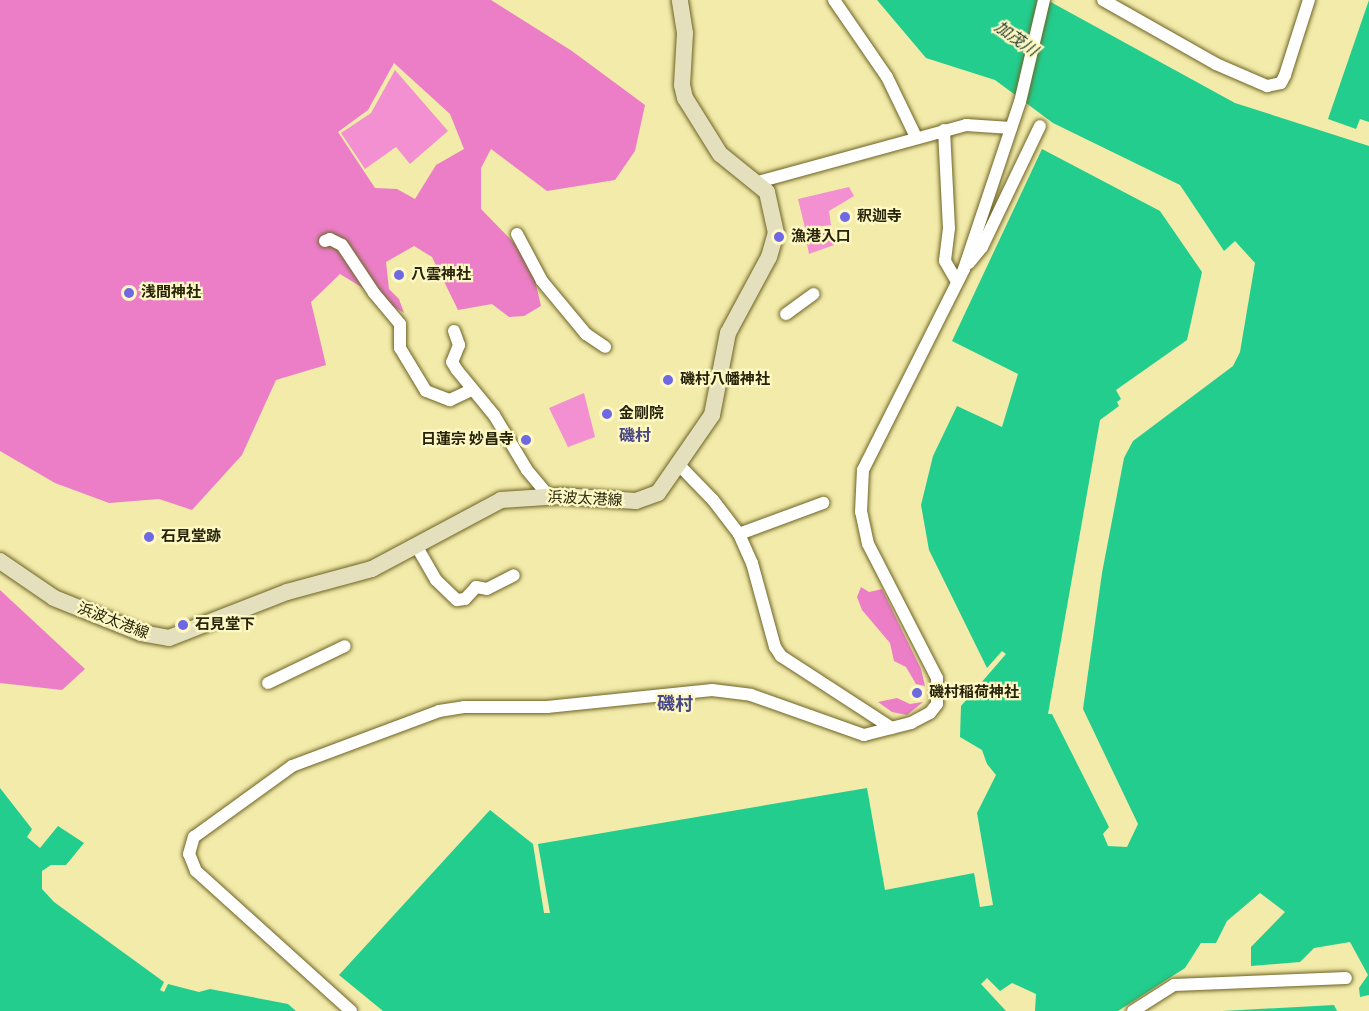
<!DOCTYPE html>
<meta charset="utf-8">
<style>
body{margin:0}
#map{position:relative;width:1369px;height:1011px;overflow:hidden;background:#f3ebaa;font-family:"Fira Sans Condensed","Noto Sans JP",sans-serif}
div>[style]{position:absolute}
.green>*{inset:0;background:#f390d1}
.forest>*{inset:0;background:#ec7ec7}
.water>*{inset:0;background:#22cd8d}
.roads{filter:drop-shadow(0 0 2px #6c6324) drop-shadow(0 0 2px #6c6324)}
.street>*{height:12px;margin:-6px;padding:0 6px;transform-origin:6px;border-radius:6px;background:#fff}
.secondary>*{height:16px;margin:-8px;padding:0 8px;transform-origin:8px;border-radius:8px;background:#e4e0be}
.dots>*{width:16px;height:16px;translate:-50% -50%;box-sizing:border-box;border:3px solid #fef8c4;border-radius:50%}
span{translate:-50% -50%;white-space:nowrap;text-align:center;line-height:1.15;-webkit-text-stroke:4.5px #fef8c4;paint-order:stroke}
.poi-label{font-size:15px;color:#28240a;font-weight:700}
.left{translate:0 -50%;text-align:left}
.right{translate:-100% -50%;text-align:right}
.street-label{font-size:15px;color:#28240a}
.water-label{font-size:16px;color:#1d362a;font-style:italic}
.neighbourhood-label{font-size:16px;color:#464684;font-weight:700}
.quarter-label{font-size:18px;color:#464684;font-weight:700}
</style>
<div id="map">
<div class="green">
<div style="clip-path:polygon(395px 70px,448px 131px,410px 164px,396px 147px,365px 169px,341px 133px,371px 113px)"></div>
<div style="clip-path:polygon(849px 187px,854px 196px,829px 211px,831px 225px,805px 228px,798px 199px)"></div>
<div style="clip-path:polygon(832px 231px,834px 245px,809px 254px,805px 234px)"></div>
<div style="clip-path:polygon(584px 393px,595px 437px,568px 447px,549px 408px)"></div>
</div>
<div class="forest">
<div style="clip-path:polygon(evenodd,0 0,491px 0,572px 51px,645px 105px,635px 151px,615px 180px,547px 191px,491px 149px,481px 168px,481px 209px,518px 247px,533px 272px,541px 306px,524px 316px,509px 317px,492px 304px,458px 310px,432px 257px,414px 246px,386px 262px,389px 289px,399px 299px,404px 313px,340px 274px,311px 302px,326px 365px,276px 380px,242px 455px,192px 510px,159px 499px,109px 503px,55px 483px,0 451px,0 0,394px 63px,450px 114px,464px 149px,436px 165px,415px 199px,397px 189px,375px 188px,338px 132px,368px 110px,394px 63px)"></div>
<div style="clip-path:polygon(861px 587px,869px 592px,882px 589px,921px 669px,925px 686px,916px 684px,906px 667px,894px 661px,890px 643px,862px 610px,857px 597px)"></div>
<div style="clip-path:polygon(0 590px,85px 669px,62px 690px,0 683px)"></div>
<div style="clip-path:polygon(897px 698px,910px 704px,923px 702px,907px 715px,892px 712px,878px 702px)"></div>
</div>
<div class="water">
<div style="clip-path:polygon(877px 0,1047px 0,1235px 103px,1369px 146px,1369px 995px,1360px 997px,1359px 988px,1368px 975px,1350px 942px,1314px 948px,1300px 962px,1251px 966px,1251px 947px,1285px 912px,1260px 893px,1227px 921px,1216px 943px,1201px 943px,1185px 968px,1118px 1011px,1035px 1011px,1036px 994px,1012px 983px,1000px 991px,987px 978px,981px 984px,1006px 1011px,383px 1011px,339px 975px,490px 810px,533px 844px,544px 913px,550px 913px,538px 844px,867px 788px,885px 890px,974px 873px,980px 907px,993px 905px,977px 813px,996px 775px,987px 764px,982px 750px,960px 737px,961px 706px,1006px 654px,1002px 651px,987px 668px,929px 550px,921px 505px,933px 456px,957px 406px,1002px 427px,1018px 374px,952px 341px,1042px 149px,1160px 211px,1202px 272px,1187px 340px,1116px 390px,1121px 399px,1117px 402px,1119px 406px,1100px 420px,1048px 714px,1052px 714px,1109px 827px,1103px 834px,1108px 846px,1127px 847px,1138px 824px,1083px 709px,1102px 573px,1124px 458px,1133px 441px,1233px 366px,1240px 352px,1255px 263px,1235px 241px,1224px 251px,1180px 185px,1053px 123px,995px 80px,926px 58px)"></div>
<div style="clip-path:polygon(1369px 0,1369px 122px,1360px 119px,1356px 129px,1328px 119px)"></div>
<div style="clip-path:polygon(0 788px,32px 829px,27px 837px,40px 848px,58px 826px,84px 843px,66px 865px,51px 865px,42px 871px,42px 889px,54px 902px,164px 982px,160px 990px,164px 992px,168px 984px,199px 992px,210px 989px,288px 1004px,296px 1011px,0 1011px)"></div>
<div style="clip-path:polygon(1334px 1005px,1337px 1011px,1222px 1011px)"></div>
</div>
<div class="roads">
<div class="street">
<div style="left:834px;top:0;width:93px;rotate:55.5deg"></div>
<div style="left:887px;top:77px;width:67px;rotate:64.2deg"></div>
<div style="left:1103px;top:0;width:130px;rotate:29.5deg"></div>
<div style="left:1216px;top:64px;width:56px;rotate:23.3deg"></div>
<div style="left:1267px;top:86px;width:14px;rotate:-12deg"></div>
<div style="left:1281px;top:83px;width:9px;rotate:-63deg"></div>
<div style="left:1285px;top:75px;width:79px;rotate:-72.3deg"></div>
<div style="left:944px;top:130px;width:98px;rotate:87.1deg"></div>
<div style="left:949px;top:228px;width:33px;rotate:97deg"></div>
<div style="left:945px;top:261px;width:24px;rotate:60deg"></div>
<div style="left:758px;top:182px;width:216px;rotate:-15.3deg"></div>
<div style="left:966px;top:125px;width:45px;rotate:3.8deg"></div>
<div style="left:517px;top:234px;width:53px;rotate:62deg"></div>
<div style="left:542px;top:281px;width:69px;rotate:50.3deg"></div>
<div style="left:586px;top:334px;width:23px;rotate:34deg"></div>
<div style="left:325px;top:241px;width:5px;rotate:-22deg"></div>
<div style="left:330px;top:239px;width:13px;rotate:27deg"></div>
<div style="left:342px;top:245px;width:58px;rotate:56.3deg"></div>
<div style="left:374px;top:293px;width:40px;rotate:50deg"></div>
<div style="left:400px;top:324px;width:24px;rotate:90deg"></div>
<div style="left:400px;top:348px;width:50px;rotate:58.8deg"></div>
<div style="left:426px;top:391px;width:26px;rotate:21deg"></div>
<div style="left:450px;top:400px;width:23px;rotate:-25deg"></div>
<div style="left:969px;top:263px;width:21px;rotate:-51deg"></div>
<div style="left:982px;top:247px;width:134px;rotate:-64.4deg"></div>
<div style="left:786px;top:314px;width:34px;rotate:-36deg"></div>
<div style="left:454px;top:331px;width:15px;rotate:70deg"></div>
<div style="left:459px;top:345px;width:18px;rotate:112deg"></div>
<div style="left:452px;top:362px;width:9px;rotate:58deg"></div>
<div style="left:457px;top:370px;width:58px;rotate:50.6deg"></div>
<div style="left:494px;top:415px;width:64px;rotate:59deg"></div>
<div style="left:527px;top:470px;width:34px;rotate:50deg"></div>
<div style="left:680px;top:466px;width:47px;rotate:45.9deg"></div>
<div style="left:713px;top:500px;width:43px;rotate:52.6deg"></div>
<div style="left:739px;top:534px;width:32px;rotate:66deg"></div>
<div style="left:752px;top:563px;width:87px;rotate:74.7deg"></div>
<div style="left:775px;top:647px;width:11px;rotate:56deg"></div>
<div style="left:781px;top:656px;width:132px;rotate:33deg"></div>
<div style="left:739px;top:534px;width:90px;rotate:-20.3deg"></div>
<div style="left:417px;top:547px;width:38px;rotate:60deg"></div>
<div style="left:436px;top:580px;width:29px;rotate:44deg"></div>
<div style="left:457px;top:600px;width:8px;rotate:-7deg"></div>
<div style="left:465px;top:599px;width:16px;rotate:-47deg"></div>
<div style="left:476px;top:587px;width:11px;rotate:10deg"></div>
<div style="left:487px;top:589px;width:30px;rotate:-27deg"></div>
<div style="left:268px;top:683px;width:85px;rotate:-25.7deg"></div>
<div style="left:351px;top:1011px;width:209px;rotate:-137.9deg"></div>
<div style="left:196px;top:871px;width:18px;rotate:-112deg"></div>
<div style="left:189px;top:854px;width:18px;rotate:-74deg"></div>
<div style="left:194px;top:837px;width:121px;rotate:-35.9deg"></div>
<div style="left:292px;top:766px;width:157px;rotate:-20.5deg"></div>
<div style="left:439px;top:711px;width:25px;rotate:-9deg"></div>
<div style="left:464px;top:707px;width:83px"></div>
<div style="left:547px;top:707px;width:166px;rotate:-5.9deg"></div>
<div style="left:712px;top:690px;width:39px;rotate:7deg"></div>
<div style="left:751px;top:695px;width:120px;rotate:19.5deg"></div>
<div style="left:864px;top:735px;width:49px;rotate:-14.3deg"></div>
<div style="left:911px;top:723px;width:21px;rotate:-28deg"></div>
<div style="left:930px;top:713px;width:11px;rotate:-52deg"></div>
<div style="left:937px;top:704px;width:26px;rotate:-90deg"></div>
<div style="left:937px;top:678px;width:151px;rotate:-117.2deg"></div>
<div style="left:868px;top:544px;width:33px;rotate:-102deg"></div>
<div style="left:861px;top:512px;width:42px;rotate:-87.3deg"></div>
<div style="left:863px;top:470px;width:225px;rotate:-63.3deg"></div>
<div style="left:964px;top:269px;width:176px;rotate:-71.5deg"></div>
<div style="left:1020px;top:102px;width:105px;rotate:-76.8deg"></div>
<div style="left:1133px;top:1011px;width:49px;rotate:-32.4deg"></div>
<div style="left:1174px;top:985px;width:172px;rotate:-2.3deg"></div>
</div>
<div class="secondary">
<div style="left:0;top:561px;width:65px;rotate:34.4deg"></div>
<div style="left:54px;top:598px;width:94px;rotate:21.9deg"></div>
<div style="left:141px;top:633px;width:28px;rotate:10deg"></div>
<div style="left:169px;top:638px;width:127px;rotate:-21.3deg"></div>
<div style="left:287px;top:592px;width:88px;rotate:-15.1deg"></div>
<div style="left:372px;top:569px;width:146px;rotate:-28.1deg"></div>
<div style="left:501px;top:500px;width:60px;rotate:-3.8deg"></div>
<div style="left:561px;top:496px;width:75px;rotate:3.8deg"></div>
<div style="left:636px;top:501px;width:23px;rotate:-20deg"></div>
<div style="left:658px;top:493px;width:95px;rotate:-55.3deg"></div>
<div style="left:712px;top:415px;width:84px;rotate:-79deg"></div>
<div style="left:728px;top:333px;width:86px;rotate:-61.7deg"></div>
<div style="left:769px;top:257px;width:25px;rotate:-74deg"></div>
<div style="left:776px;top:233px;width:42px;rotate:-102.4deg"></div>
<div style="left:767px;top:192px;width:60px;rotate:-141deg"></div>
<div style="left:720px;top:154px;width:66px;rotate:-122deg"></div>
<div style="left:685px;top:98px;width:13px;rotate:-103deg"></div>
<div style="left:682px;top:85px;width:52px;rotate:-86.7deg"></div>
<div style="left:685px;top:33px;width:33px;rotate:-99deg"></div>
</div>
</div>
<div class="dots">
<div style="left:845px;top:217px;background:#6e68e2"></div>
<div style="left:779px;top:237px;background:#6e68e2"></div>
<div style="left:399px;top:275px;background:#6e68e2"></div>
<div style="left:129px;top:293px;background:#6e68e2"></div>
<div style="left:668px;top:380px;background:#6e68e2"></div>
<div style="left:607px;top:414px;background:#6e68e2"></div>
<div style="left:526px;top:440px;background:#6e68e2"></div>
<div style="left:149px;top:537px;background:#6e68e2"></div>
<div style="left:183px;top:625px;background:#6e68e2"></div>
<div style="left:917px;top:693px;background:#6e68e2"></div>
</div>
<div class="poi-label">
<span class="left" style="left:857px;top:217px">釈迦寺</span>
<span class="left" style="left:791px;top:237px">漁港入口</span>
<span class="left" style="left:411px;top:275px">八雲神社</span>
<span class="left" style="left:141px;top:293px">浅間神社</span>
<span class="left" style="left:680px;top:380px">磯村八幡神社</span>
<span class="left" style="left:619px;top:414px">金剛院</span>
<span class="right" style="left:514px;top:440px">日蓮宗 妙昌寺</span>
<span class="left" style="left:161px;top:537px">石見堂跡</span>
<span class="left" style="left:195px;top:625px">石見堂下</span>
<span class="left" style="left:929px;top:693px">磯村稲荷神社</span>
</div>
<div class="street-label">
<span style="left:585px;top:499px;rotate:3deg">浜波太港線</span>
<span style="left:113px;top:621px;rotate:21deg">浜波太港線</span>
</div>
<div class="water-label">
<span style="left:1016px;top:39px;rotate:35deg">加茂川</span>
</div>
<div class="neighbourhood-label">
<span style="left:635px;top:436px">磯村</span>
</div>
<div class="quarter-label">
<span style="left:675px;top:704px">磯村</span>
</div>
</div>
